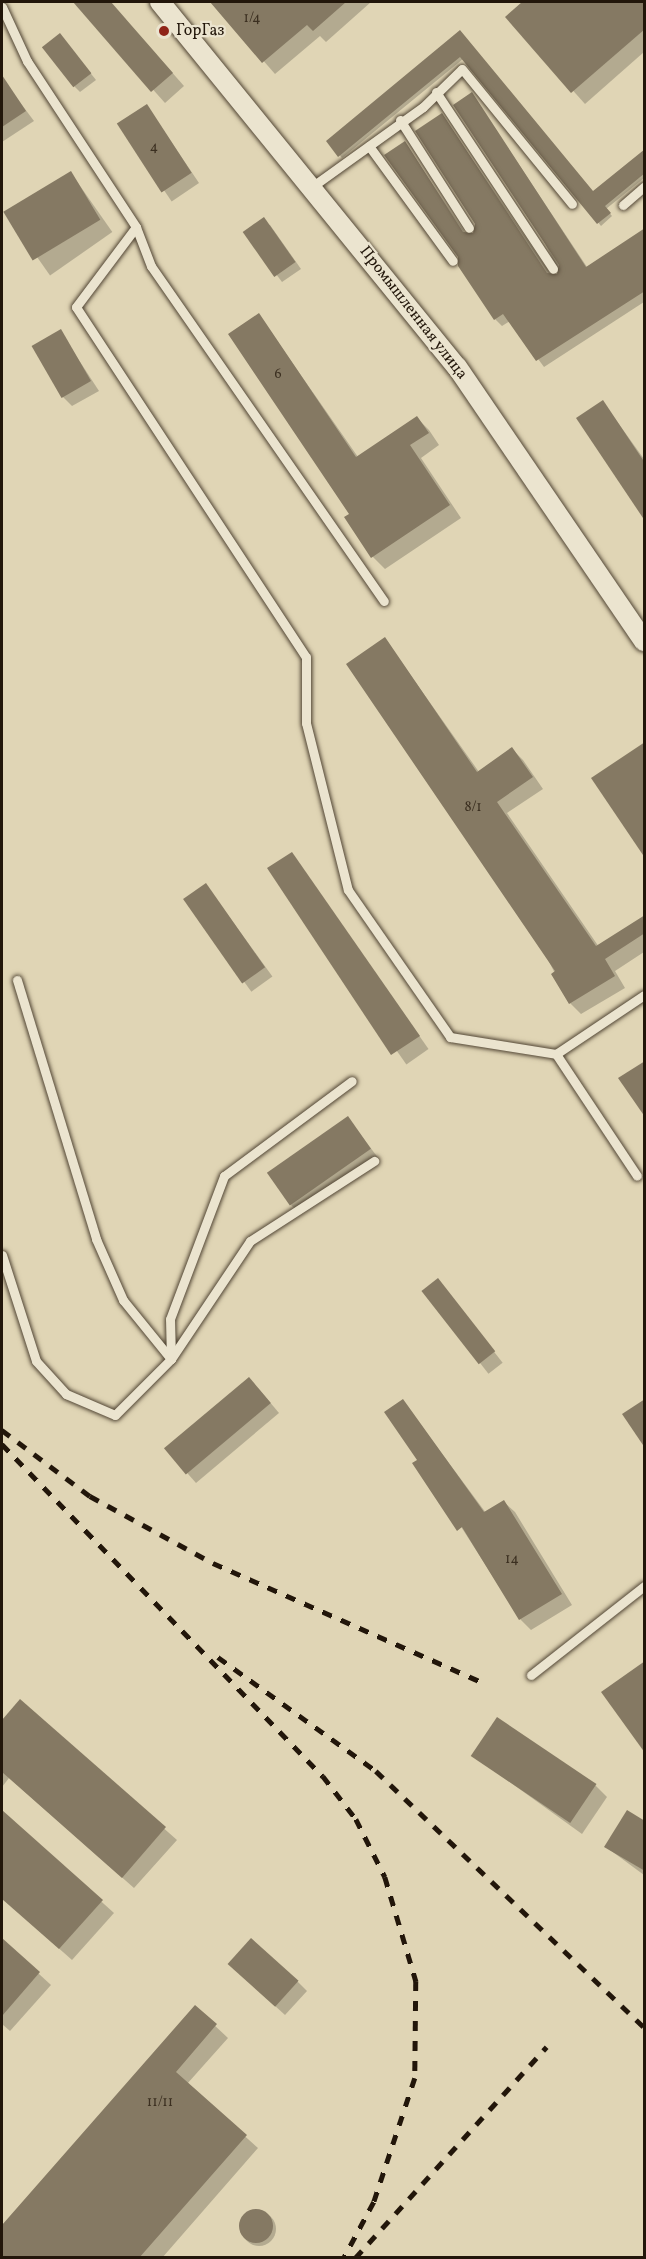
<!DOCTYPE html>
<meta charset="utf-8">
<style>
body{margin:0}
#map{position:relative;width:646px;height:2259px;overflow:hidden;background:#e0d5b5;font-family:Vollkorn,serif}
div>[style]{position:absolute}
.shadow>*{inset:0;background:#0003;transform-origin:0 0}
.round{border-radius:50%}
.building>*{inset:0;background:#857963;transform-origin:0 0}
.roads{filter:drop-shadow(0 0 2px #524635) drop-shadow(0 0 2px #524635)}
.lane>*{height:9px;margin:-4.5px;padding:0 4.5px;transform-origin:4.5px;border-radius:4.5px;background:#ebe4cf}
.street>*{height:20px;margin:-10px;padding:0 10px;transform-origin:10px;border-radius:10px;background:#ebe4cf}
.rail>*{height:4.5px;margin-top:-2.25px;transform-origin:0;background:repeating-linear-gradient(90deg,#22160a 0 10px,transparent 0 20px)}
.dots>*{width:16px;height:16px;translate:-50% -50%;box-sizing:border-box;border:3px solid #ebe4cf;border-radius:50%}
span{translate:-50% -50%;white-space:nowrap;text-align:center;line-height:1.15;-webkit-text-stroke:4.5px #ebe4cf;paint-order:stroke}
.number-label{font-size:14px;color:#3b2f20}
.number-label span{-webkit-text-stroke-width:0}
.poi-label{font-size:16px;color:#22160a}
.left{translate:0 -50%;text-align:left}
.street-label{font-size:16px;color:#22160a}
.frame{position:absolute;inset:0;border:3px solid #22160a;pointer-events:none}
</style>
<div id="map">
<div class="shadow">
<div style="clip-path:polygon(75px 2px,110px 2px,184px 86px,165px 103px)"></div>
<div style="clip-path:polygon(212px 2px,371px 2px,326px 42px,320px 36px,275px 74px)"></div>
<div style="clip-path:polygon(525px 2px,644px 2px,644px 52px,585px 104px,507px 17px)"></div>
<div style="clip-path:polygon(460px 32px,593px 193px,644px 151px,644px 178px,606px 209px,612px 216px,601px 226px,463px 59px,342px 158px,328px 141px)"></div>
<div style="clip-path:polygon(65px 41px,96px 80px,80px 92px,74px 86px)"></div>
<div style="clip-path:polygon(7px 85px,34px 121px,2px 142px,2px 88px)"></div>
<div style="clip-path:polygon(472px 94px,587px 267px,644px 230px,644px 302px,544px 367px,510px 321px,502px 326px,495px 319px,459px 265px,460px 257px,405px 143px,466px 234px,474px 235px,476px 224px,442px 115px,552px 276px,560px 274px)"></div>
<div style="left:147px;top:106px;width:93px;height:33px;rotate:56deg"></div>
<div style="left:71px;top:173px;width:72px;height:76px;rotate:55deg"></div>
<div style="clip-path:polygon(270px 225px,301px 269px,282px 282px,245px 233px)"></div>
<div style="clip-path:polygon(259px 315px,358px 457px,417px 418px,429px 430px,439px 445px,421px 458px,461px 518px,385px 569px,373px 557px,346px 517px,351px 514px)"></div>
<div style="clip-path:polygon(60px 331px,99px 391px,72px 406px,63px 397px)"></div>
<div style="clip-path:polygon(603px 402px,644px 459px,644px 519px)"></div>
<div style="clip-path:polygon(385px 639px,479px 772px,512px 749px,523px 760px,543px 789px,507px 813px,599px 947px,644px 917px,644px 952px,615px 971px,625px 988px,581px 1014px,570px 1003px)"></div>
<div style="left:292px;top:854px;width:238px;height:27px;rotate:55deg"></div>
<div style="left:206px;top:885px;width:113px;height:26px;rotate:54deg"></div>
<div style="clip-path:polygon(348px 1118px,379px 1159px,300px 1214px,291px 1205px)"></div>
<div style="left:438px;top:1280px;width:105px;height:18px;rotate:52deg"></div>
<div style="clip-path:polygon(258px 1388px,279px 1413px,196px 1483px,166px 1449px)"></div>
<div style="clip-path:polygon(403px 1401px,486px 1513px,504px 1502px,515px 1512px,572px 1605px,531px 1630px,520px 1619px,419px 1461px)"></div>
<div style="clip-path:polygon(20px 1701px,177px 1840px,134px 1888px,9px 1778px,2px 1787px,2px 1725px)"></div>
<div style="clip-path:polygon(472px 1755px,595px 1785px,607px 1797px,582px 1834px)"></div>
<div style="clip-path:polygon(2px 1812px,114px 1913px,72px 1960px,2px 1898px)"></div>
<div style="clip-path:polygon(644px 1822px,644px 1875px,606px 1847px)"></div>
<div style="clip-path:polygon(2px 1940px,51px 1985px,10px 2031px,2px 2024px)"></div>
<div style="clip-path:polygon(239px 1973px,298px 1982px,307px 1991px,285px 2015px)"></div>
<div style="clip-path:polygon(195px 2007px,228px 2038px,187px 2084px,258px 2148px,162px 2258px,2px 2258px,2px 2227px)"></div>
<div class="round" style="left:242px;top:2212px;width:34px;height:34px"></div>
</div>
<div class="building">
<div style="clip-path:polygon(73px 2px,111px 2px,173px 73px,151px 92px)"></div>
<div style="clip-path:polygon(210px 2px,346px 2px,313px 31px,307px 25px,262px 63px)"></div>
<div style="clip-path:polygon(522px 2px,645px 2px,645px 29px,571px 93px,505px 17px)"></div>
<div style="clip-path:polygon(460px 30px,593px 191px,645px 149px,645px 173px,605px 206px,611px 213px,597px 224px,460px 57px,338px 157px,326px 141px)"></div>
<div style="left:60px;top:33px;width:51px;height:23px;rotate:52deg"></div>
<div style="clip-path:polygon(2px 75px,26px 111px,2px 127px)"></div>
<div style="clip-path:polygon(472px 92px,586px 267px,645px 228px,645px 291px,536px 361px,503px 314px,494px 320px,458px 266px,458px 257px,384px 155px,405px 141px,463px 232px,473px 233px,475px 224px,415px 131px,442px 113px,547px 273px,557px 274px,559px 265px,453px 105px)"></div>
<div style="left:147px;top:104px;width:82px;height:36px;rotate:57deg"></div>
<div style="left:71px;top:171px;width:57px;height:79px;rotate:59deg"></div>
<div style="left:264px;top:217px;width:55px;height:26px;rotate:55deg"></div>
<div style="clip-path:polygon(259px 313px,356px 457px,417px 416px,429px 433px,410px 445px,450px 505px,371px 558px,344px 517px,349px 514px,228px 334px)"></div>
<div style="left:61px;top:329px;width:60px;height:34px;rotate:60deg"></div>
<div style="clip-path:polygon(603px 400px,645px 463px,645px 521px,576px 418px)"></div>
<div style="clip-path:polygon(385px 637px,477px 772px,512px 747px,533px 777px,497px 802px,596px 946px,645px 915px,645px 933px,605px 959px,615px 976px,569px 1004px,551px 974px,555px 971px,346px 664px)"></div>
<div style="clip-path:polygon(645px 742px,645px 858px,591px 778px)"></div>
<div style="clip-path:polygon(292px 852px,420px 1036px,391px 1055px,267px 868px)"></div>
<div style="left:206px;top:883px;width:103px;height:28px;rotate:55deg"></div>
<div style="clip-path:polygon(645px 1061px,645px 1117px,618px 1078px)"></div>
<div style="left:348px;top:1116px;width:40px;height:99px;rotate:55deg"></div>
<div style="left:438px;top:1278px;width:93px;height:21px;rotate:52deg"></div>
<div style="left:249px;top:1377px;width:34px;height:111px;rotate:50deg"></div>
<div style="clip-path:polygon(403px 1399px,484px 1512px,504px 1500px,562px 1594px,519px 1620px,462px 1527px,457px 1531px,412px 1463px,417px 1460px,384px 1412px)"></div>
<div style="clip-path:polygon(645px 1399px,645px 1448px,622px 1414px)"></div>
<div style="clip-path:polygon(645px 1661px,645px 1753px,601px 1692px)"></div>
<div style="clip-path:polygon(20px 1699px,166px 1827px,122px 1878px,2px 1772px,2px 1720px)"></div>
<div style="left:497px;top:1717px;width:120px;height:47px;rotate:34deg"></div>
<div style="clip-path:polygon(2px 1810px,103px 1900px,59px 1949px,2px 1899px)"></div>
<div style="clip-path:polygon(627px 1810px,645px 1821px,645px 1871px,604px 1847px)"></div>
<div style="clip-path:polygon(2px 1938px,40px 1972px,2px 2016px)"></div>
<div style="left:251px;top:1938px;width:64px;height:35px;rotate:42deg"></div>
<div style="clip-path:polygon(195px 2005px,217px 2024px,176px 2072px,247px 2135px,139px 2258px,2px 2258px,2px 2225px)"></div>
<div class="round" style="left:239px;top:2209px;width:34px;height:34px"></div>
</div>
<div class="roads">
<div class="lane">
<div style="left:2px;top:7px;width:60px;rotate:65.2deg"></div>
<div style="left:27px;top:61px;width:199px;rotate:56.7deg"></div>
<div style="left:136px;top:227px;width:42px;rotate:69deg"></div>
<div style="left:151px;top:266px;width:408px;rotate:55.2deg"></div>
<div style="left:436px;top:92px;width:212px;rotate:56.5deg"></div>
<div style="left:400px;top:120px;width:128px;rotate:57.4deg"></div>
<div style="left:369px;top:146px;width:142px;rotate:53.9deg"></div>
<div style="left:313px;top:186px;width:135px;rotate:-35.7deg"></div>
<div style="left:423px;top:107px;width:54px;rotate:-44.3deg"></div>
<div style="left:462px;top:69px;width:174px;rotate:50.8deg"></div>
<div style="left:623px;top:205px;width:28px;rotate:-41deg"></div>
<div style="left:136px;top:227px;width:100px;rotate:126.9deg"></div>
<div style="left:76px;top:307px;width:419px;rotate:56.7deg"></div>
<div style="left:306px;top:657px;width:66px;rotate:90deg"></div>
<div style="left:306px;top:723px;width:172px;rotate:75.9deg"></div>
<div style="left:348px;top:890px;width:179px;rotate:55.2deg"></div>
<div style="left:450px;top:1037px;width:107px;rotate:9.1deg"></div>
<div style="left:556px;top:1054px;width:106px;rotate:-33.8deg"></div>
<div style="left:17px;top:980px;width:271px;rotate:73deg"></div>
<div style="left:96px;top:1239px;width:67px;rotate:66.1deg"></div>
<div style="left:123px;top:1300px;width:76px;rotate:50.9deg"></div>
<div style="left:556px;top:1054px;width:146px;rotate:56.4deg"></div>
<div style="left:2px;top:1255px;width:111px;rotate:72.2deg"></div>
<div style="left:36px;top:1361px;width:45px;rotate:47.7deg"></div>
<div style="left:66px;top:1394px;width:53px;rotate:23.2deg"></div>
<div style="left:115px;top:1415px;width:79px;rotate:-45deg"></div>
<div style="left:171px;top:1359px;width:142px;rotate:-56.2deg"></div>
<div style="left:250px;top:1241px;width:148px;rotate:-32.8deg"></div>
<div style="left:171px;top:1359px;width:40px;rotate:-91.4deg"></div>
<div style="left:170px;top:1319px;width:153px;rotate:-69.3deg"></div>
<div style="left:224px;top:1176px;width:159px;rotate:-36.6deg"></div>
<div style="left:531px;top:1675px;width:144px;rotate:-38.2deg"></div>
</div>
<div class="street">
<div style="left:160px;top:2px;width:471px;rotate:50.9deg"></div>
<div style="left:457px;top:367px;width:332px;rotate:55.7deg"></div>
</div>
</div>
<div class="rail">
<div style="left:2px;top:1430px;width:110px;rotate:36.9deg"></div>
<div style="left:90px;top:1496px;width:140px;rotate:28.6deg"></div>
<div style="left:213px;top:1563px;width:299px;rotate:23.9deg"></div>
<div style="left:2px;top:1444px;width:462px;rotate:46deg"></div>
<div style="left:323px;top:1776px;width:54px;rotate:52.5deg"></div>
<div style="left:356px;top:1819px;width:65px;rotate:63.4deg"></div>
<div style="left:385px;top:1877px;width:109px;rotate:73.4deg"></div>
<div style="left:416px;top:1981px;width:97px;rotate:90.6deg"></div>
<div style="left:415px;top:2078px;width:131px;rotate:108.3deg"></div>
<div style="left:374px;top:2202px;width:64px;rotate:118.2deg"></div>
<div style="left:218px;top:1657px;width:195px;rotate:35.8deg"></div>
<div style="left:376px;top:1771px;width:371px;rotate:43.7deg"></div>
<div style="left:355px;top:2258px;width:285px;rotate:-47.8deg"></div>
</div>
<div class="dots">
<div style="left:164px;top:31px;background:#8f2418"></div>
</div>
<div class="number-label">
<span style="left:252px;top:19px">1/4</span>
<span style="left:154px;top:148px">4</span>
<span style="left:278px;top:375px">6</span>
<span style="left:473px;top:808px">8/1</span>
<span style="left:512px;top:1560px">14</span>
<span style="left:160px;top:2103px">11/11</span>
</div>
<div class="poi-label">
<span class="left" style="left:176px;top:31px">ГорГаз</span>
</div>
<div class="street-label">
<span style="left:413px;top:313px;rotate:52deg">Промышленная улица</span>
</div>
<div class="frame"></div>
</div>
